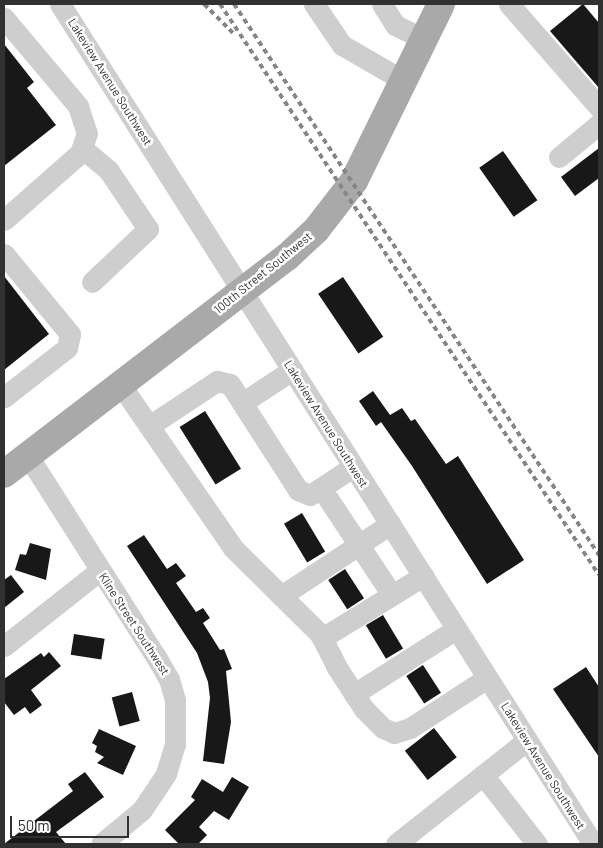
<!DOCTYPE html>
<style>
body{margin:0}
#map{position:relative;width:603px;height:848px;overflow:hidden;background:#fff;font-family:Barlow,sans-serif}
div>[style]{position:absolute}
.building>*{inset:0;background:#181818;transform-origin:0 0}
.minor>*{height:21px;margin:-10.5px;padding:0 10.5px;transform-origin:10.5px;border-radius:10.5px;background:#cecece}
.major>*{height:28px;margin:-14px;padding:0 14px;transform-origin:14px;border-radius:14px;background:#a9a9a9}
.rail>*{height:4px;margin-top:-2px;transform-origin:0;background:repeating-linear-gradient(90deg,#868686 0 5px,transparent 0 9px)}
span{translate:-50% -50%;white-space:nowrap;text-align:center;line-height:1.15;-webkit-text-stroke:5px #fff;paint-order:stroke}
.street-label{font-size:12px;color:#313131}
.frame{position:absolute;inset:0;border:5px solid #313131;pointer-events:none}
.scale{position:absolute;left:10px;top:816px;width:119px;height:22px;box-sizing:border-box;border:2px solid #313131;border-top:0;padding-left:6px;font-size:15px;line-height:18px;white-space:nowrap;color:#313131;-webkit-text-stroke:4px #fff;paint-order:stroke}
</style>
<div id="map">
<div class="building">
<div style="clip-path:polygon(583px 4px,599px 23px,599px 88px,550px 31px)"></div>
<div style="clip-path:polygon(4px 44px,34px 82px,27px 88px,56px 125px,4px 166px)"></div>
<div style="clip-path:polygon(599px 148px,599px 178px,575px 196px,561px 177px)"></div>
<div style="left:503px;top:151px;width:60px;height:29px;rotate:55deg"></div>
<div style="clip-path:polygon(4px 276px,49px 334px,4px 370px)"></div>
<div style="left:343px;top:277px;width:72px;height:30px;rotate:56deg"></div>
<div style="clip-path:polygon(373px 391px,390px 415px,402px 408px,411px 421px,415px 419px,446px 464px,458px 456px,524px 560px,487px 584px,412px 466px,381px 422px,376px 426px,359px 401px)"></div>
<div style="left:205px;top:411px;width:68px;height:30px;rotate:58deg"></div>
<div style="left:302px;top:513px;width:45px;height:21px;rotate:59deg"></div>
<div style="clip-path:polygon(144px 535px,167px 569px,176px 563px,186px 576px,176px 583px,196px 612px,203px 608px,210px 618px,203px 623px,220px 650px,224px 649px,232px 669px,226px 671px,231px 722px,224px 764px,203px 761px,210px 698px,208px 682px,197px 653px,127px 546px)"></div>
<div style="clip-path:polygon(30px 543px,51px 549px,46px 580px,15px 570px,20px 554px,26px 555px)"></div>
<div style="left:345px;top:569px;width:35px;height:20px;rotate:57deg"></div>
<div style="clip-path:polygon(11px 575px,24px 592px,4px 608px,4px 580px)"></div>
<div style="left:383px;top:615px;width:39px;height:20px;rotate:59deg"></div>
<div style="left:74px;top:634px;width:31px;height:21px;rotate:9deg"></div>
<div style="clip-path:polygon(49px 652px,61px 666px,31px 690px,42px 705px,30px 714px,25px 707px,14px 715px,4px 702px,4px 679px,41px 653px,44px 657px)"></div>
<div style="left:423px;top:665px;width:33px;height:20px;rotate:57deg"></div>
<div style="clip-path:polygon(586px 667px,599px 687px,599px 757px,553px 689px)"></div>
<div style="left:132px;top:692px;width:30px;height:21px;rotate:75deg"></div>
<div style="left:434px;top:728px;width:37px;height:37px;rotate:52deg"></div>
<div style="clip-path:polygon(99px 729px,136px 746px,123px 775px,97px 763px,104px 757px,95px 752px,97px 746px,92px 743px)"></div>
<div style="clip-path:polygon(85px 772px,104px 797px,56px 832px,66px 844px,4px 844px,73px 791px,68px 784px)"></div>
<div style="clip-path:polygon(232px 777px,249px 787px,229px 820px,214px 811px,199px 827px,207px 835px,198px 844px,179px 844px,165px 830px,195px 800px,191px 797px,202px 779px,223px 792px)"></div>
</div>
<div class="minor">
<div style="left:60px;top:4px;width:995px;rotate:57.6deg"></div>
<div style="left:314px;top:4px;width:50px;rotate:55.7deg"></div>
<div style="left:342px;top:45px;width:72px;rotate:30.1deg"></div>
<div style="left:382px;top:4px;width:25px;rotate:58deg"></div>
<div style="left:395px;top:25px;width:32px;rotate:26deg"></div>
<div style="left:509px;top:4px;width:137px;rotate:48.9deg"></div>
<div style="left:4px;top:18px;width:115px;rotate:49.9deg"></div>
<div style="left:78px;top:106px;width:28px;rotate:72deg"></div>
<div style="left:87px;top:133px;width:21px;rotate:109deg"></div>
<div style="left:80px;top:153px;width:101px;rotate:138.6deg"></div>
<div style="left:82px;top:148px;width:35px;rotate:40deg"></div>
<div style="left:109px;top:171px;width:70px;rotate:56.1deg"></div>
<div style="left:148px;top:229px;width:77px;rotate:136.6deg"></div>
<div style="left:559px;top:157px;width:52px;rotate:-39.5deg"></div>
<div style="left:4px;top:254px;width:104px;rotate:50.5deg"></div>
<div style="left:70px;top:334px;width:14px;rotate:102deg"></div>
<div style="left:67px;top:348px;width:80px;rotate:142.1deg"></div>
<div style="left:120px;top:384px;width:199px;rotate:55.4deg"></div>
<div style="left:233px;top:548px;width:122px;rotate:44.7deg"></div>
<div style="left:320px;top:634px;width:36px;rotate:63deg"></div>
<div style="left:336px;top:666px;width:51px;rotate:56.9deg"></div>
<div style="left:364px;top:709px;width:27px;rotate:45deg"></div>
<div style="left:383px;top:728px;width:12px;rotate:24deg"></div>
<div style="left:394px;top:733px;width:17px;rotate:-17deg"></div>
<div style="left:410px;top:728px;width:92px;rotate:-33deg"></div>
<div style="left:242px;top:403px;width:60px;rotate:-33.4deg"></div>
<div style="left:149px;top:426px;width:82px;rotate:-33.5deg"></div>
<div style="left:217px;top:381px;width:13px;rotate:13deg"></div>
<div style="left:230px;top:384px;width:126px;rotate:57.3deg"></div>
<div style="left:298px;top:490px;width:13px;rotate:23deg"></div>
<div style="left:310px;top:495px;width:51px;rotate:-33.1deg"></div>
<div style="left:28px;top:456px;width:236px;rotate:57.5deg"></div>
<div style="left:155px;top:655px;width:28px;rotate:60deg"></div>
<div style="left:169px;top:679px;width:22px;rotate:74deg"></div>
<div style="left:175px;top:700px;width:44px;rotate:90deg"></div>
<div style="left:175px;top:744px;width:31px;rotate:107deg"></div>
<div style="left:166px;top:774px;width:43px;rotate:123.7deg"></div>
<div style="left:142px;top:810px;width:53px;rotate:140.3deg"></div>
<div style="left:321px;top:488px;width:128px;rotate:56.4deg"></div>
<div style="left:281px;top:596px;width:131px;rotate:-33.4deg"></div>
<div style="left:322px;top:638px;width:119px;rotate:-31.5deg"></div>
<div style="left:4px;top:646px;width:121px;rotate:-38.3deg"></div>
<div style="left:354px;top:694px;width:121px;rotate:-32.5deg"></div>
<div style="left:483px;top:775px;width:88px;rotate:52deg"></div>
<div style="left:396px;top:844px;width:167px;rotate:-38.4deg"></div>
</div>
<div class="major">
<div style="left:4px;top:474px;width:357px;rotate:-37.5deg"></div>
<div style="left:287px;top:257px;width:40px;rotate:-43deg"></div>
<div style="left:316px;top:230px;width:62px;rotate:-52.2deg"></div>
<div style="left:354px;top:181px;width:197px;rotate:-63.8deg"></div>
</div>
<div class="rail">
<div style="left:204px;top:4px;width:44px;rotate:45deg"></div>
<div style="left:220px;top:4px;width:685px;rotate:56.43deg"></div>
<div style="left:234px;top:4px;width:661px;rotate:56.48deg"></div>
</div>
<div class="street-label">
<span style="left:110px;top:82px;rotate:58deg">Lakeview Avenue Southwest</span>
<span style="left:263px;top:273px;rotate:-39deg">100th Street Southwest</span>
<span style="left:326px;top:424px;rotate:58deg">Lakeview Avenue Southwest</span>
<span style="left:134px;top:624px;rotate:57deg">Kline Street Southwest</span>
<span style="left:543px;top:766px;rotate:58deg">Lakeview Avenue Southwest</span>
</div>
<div class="frame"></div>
<div class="scale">50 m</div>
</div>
